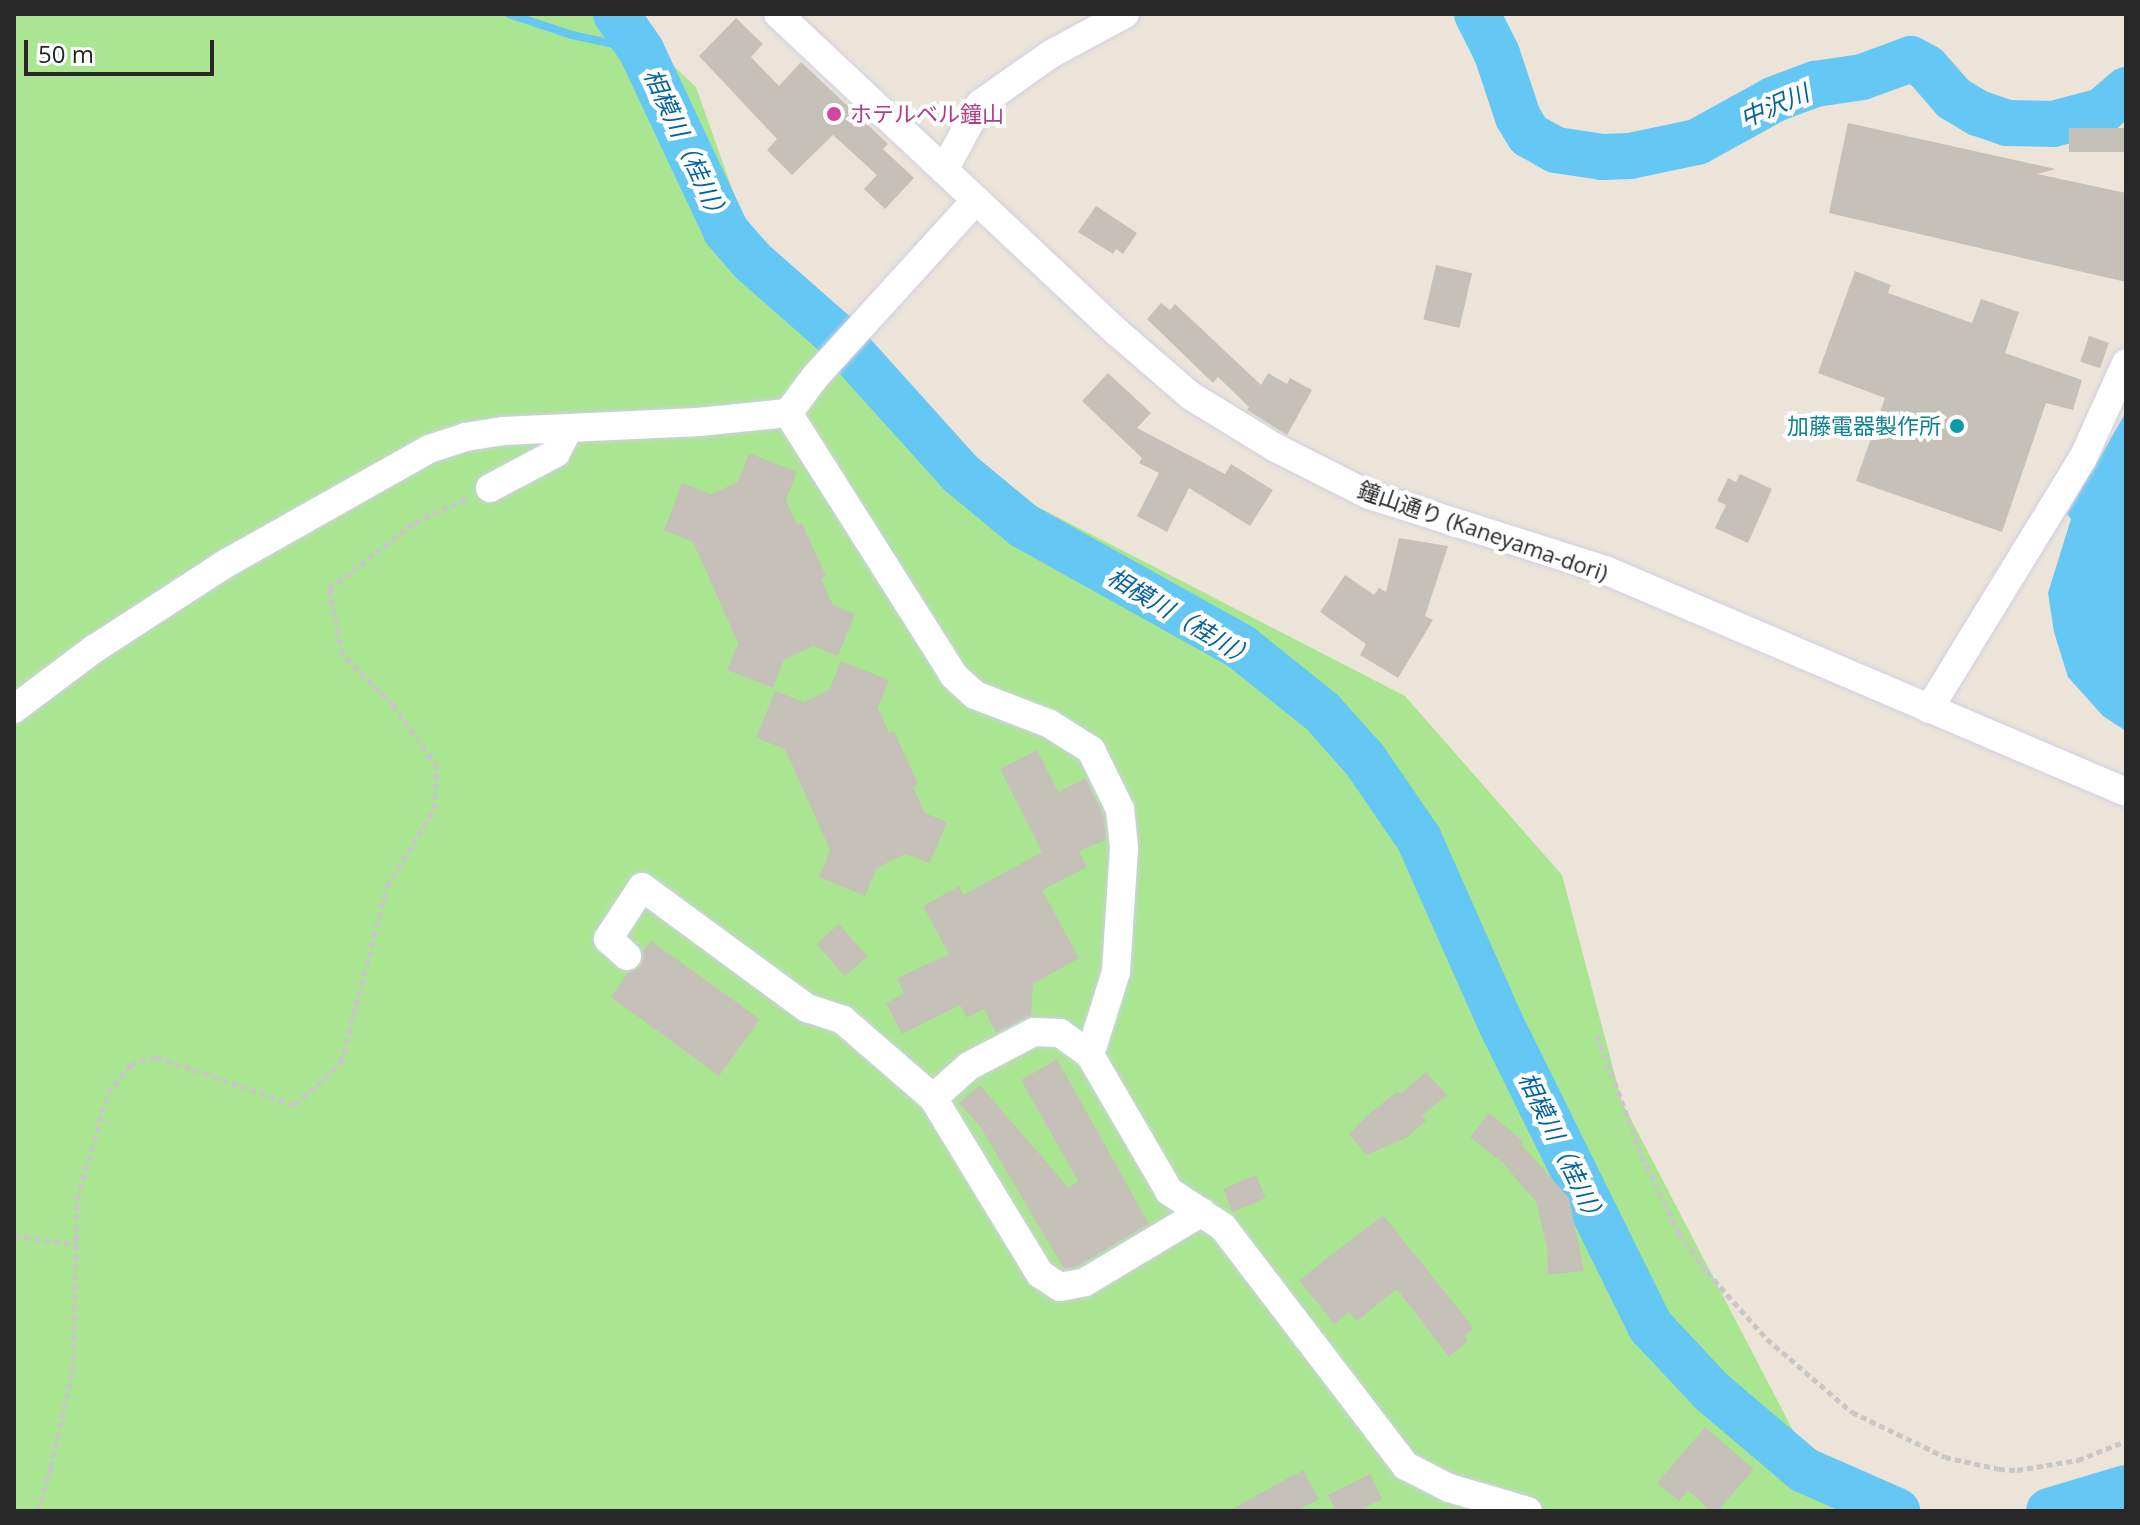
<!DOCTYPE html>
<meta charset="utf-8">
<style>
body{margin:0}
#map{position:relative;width:2140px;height:1525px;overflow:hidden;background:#ece4d8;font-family:"Open Sans","Noto Sans JP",sans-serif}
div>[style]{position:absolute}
.green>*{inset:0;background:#aae691}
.water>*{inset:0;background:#64c7f4}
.stream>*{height:8px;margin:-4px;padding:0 4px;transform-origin:4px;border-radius:4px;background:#64c7f4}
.river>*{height:46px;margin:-23px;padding:0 23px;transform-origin:23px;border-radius:23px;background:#64c7f4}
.building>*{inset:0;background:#c6c1b8;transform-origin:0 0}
.path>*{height:5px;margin-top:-2.5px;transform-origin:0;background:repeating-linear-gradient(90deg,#c7c7c7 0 6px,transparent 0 10px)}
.roads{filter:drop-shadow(0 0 2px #ced0e2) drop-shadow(0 0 2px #ced0e2)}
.minor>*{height:28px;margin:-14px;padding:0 14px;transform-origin:14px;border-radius:14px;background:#fff}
.dots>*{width:22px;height:22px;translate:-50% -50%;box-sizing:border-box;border:4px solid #fff;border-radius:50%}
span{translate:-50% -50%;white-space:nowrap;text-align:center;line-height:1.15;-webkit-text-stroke:8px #fff;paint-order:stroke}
.hotel-label{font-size:22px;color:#b23c85}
.left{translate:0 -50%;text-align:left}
.culture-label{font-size:22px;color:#0d838f}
.right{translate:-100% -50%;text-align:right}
.street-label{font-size:22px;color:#282828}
.water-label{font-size:24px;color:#06629e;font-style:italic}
.frame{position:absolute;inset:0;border:16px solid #282828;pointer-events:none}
.scale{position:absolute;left:24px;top:40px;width:190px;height:36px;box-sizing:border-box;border:4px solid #282828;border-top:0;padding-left:10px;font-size:24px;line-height:28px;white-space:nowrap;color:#282828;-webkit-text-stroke:6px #fff;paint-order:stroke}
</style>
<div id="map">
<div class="green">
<div style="clip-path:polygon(14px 14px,618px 14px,696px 87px,764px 279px,937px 455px,1405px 696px,1562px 875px,1622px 1102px,1799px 1442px,1881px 1511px,14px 1511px)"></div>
</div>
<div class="water">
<div style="clip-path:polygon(2126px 412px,2126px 731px,2103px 716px,2068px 677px,2054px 632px,2048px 593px,2071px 519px,2067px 514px)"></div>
</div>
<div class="stream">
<div style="left:509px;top:14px;width:66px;rotate:18.4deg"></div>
<div style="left:572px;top:35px;width:71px;rotate:12.3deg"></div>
</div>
<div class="river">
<div style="left:616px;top:14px;width:44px;rotate:55.2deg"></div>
<div style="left:641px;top:50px;width:200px;rotate:64.8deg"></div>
<div style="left:726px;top:231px;width:40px;rotate:49deg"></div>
<div style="left:752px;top:261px;width:109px;rotate:41.3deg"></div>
<div style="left:834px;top:333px;width:188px;rotate:48deg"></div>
<div style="left:960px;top:473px;width:83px;rotate:39.6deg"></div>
<div style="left:1024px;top:526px;width:248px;rotate:29.1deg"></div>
<div style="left:1241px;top:647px;width:104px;rotate:38.7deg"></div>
<div style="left:1322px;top:712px;width:64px;rotate:48.1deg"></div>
<div style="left:1365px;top:760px;width:96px;rotate:55.6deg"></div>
<div style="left:1419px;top:839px;width:205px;rotate:66.1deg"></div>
<div style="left:1502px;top:1026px;width:336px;rotate:63.7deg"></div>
<div style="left:1651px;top:1327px;width:89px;rotate:46.8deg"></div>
<div style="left:1712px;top:1392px;width:121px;rotate:40.3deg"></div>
<div style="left:1804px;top:1470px;width:102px;rotate:23.8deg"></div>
<div style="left:1477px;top:14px;width:45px;rotate:63.4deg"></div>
<div style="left:1497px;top:54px;width:66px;rotate:71.6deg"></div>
<div style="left:1518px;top:117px;width:21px;rotate:59deg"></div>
<div style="left:1529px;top:135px;width:31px;rotate:29deg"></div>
<div style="left:1556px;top:150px;width:47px;rotate:8.7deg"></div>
<div style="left:1602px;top:157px;width:28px;rotate:-2deg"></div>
<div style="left:1630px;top:156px;width:68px;rotate:-11.8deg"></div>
<div style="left:1697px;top:142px;width:89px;rotate:-28.9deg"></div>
<div style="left:1775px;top:99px;width:43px;rotate:-20.6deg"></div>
<div style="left:1815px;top:84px;width:48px;rotate:-8.5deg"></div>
<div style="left:1862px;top:77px;width:52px;rotate:-20.2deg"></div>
<div style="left:1911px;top:59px;width:18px;rotate:29deg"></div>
<div style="left:1927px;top:68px;width:40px;rotate:49deg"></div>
<div style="left:1953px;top:98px;width:29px;rotate:31deg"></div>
<div style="left:1978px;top:113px;width:31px;rotate:19deg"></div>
<div style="left:2007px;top:123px;width:46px;rotate:1.2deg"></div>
<div style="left:2053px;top:124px;width:51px;rotate:-14.9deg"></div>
<div style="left:2102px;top:111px;width:32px;rotate:-41deg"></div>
<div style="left:2049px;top:1511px;width:80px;rotate:-16.6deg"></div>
</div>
<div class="building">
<div style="clip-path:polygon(736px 18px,763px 44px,751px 57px,779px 86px,801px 62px,888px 144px,883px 149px,914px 178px,885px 209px,864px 189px,877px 175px,833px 135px,792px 175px,767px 150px,777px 139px,699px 56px)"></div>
<div style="clip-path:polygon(1848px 123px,2056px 169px,2037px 174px,2126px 193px,2126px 282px,1829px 213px)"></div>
<div style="left:2126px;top:128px;width:24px;height:57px;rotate:90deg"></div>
<div style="clip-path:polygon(1096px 206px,1137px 233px,1123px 254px,1116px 249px,1113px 254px,1078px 232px)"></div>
<div style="left:1436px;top:265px;width:37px;height:56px;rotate:13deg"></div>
<div style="clip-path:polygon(1855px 271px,1891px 285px,1888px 293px,1972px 323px,1981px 299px,2019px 312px,2005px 353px,2082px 380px,2073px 410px,2046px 403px,2002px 532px,1856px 481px,1885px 398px,1818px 373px)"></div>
<div style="clip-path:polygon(1161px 303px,1170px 310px,1175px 304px,1261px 385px,1268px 373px,1287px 384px,1290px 378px,1312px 390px,1287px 435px,1247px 410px,1249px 407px,1218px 377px,1213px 383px,1147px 319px)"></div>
<div style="left:2089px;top:336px;width:21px;height:27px;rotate:19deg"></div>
<div style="clip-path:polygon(1108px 373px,1151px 413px,1137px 428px,1225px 474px,1231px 464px,1273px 490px,1250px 526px,1189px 488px,1167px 532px,1137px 516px,1159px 473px,1139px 463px,1142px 458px,1082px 401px)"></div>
<div style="clip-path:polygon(749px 453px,797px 472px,786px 500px,797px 525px,802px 523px,826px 576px,821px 579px,833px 605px,855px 614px,838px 656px,813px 646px,784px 660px,773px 688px,727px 670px,738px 643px,693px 542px,664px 530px,682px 483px,711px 494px,738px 482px)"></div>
<div style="clip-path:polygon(1740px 474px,1772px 489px,1748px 543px,1715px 528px,1726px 505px,1717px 501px,1728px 478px,1736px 482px)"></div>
<div style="clip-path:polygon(1399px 538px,1448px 546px,1425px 616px,1433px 620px,1398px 678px,1360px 655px,1366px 644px,1320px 612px,1345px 575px,1374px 595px,1379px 588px,1386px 592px)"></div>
<div style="clip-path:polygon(841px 661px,889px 680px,878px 708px,889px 733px,894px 731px,918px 784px,913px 787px,925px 813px,947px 822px,930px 863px,905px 854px,877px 868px,865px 896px,819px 877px,830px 850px,785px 749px,756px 738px,775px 691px,804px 702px,829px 690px)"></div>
<div style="clip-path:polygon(1037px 750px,1058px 792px,1086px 778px,1104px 816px,1106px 840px,1079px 851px,1087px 867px,1042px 890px,1079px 958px,1033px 984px,1031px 1016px,996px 1033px,984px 1009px,967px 1018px,960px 1005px,902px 1034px,886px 1003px,904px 993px,897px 978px,949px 954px,923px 906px,959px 886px,963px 895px,1042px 852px,1000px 769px)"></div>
<div style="left:839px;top:924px;width:43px;height:30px;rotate:49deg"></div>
<div style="clip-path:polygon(651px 941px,760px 1019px,719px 1076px,611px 997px,628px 972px,640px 967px,643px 951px)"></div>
<div style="clip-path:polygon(1057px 1059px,1149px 1224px,1079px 1266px,1064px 1269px,981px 1128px,959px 1103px,980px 1085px,1069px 1188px,1078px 1181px,1021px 1080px)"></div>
<div style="clip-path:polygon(1426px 1072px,1447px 1095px,1422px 1116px,1426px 1121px,1406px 1138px,1366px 1155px,1349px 1134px,1371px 1112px,1397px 1092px,1402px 1093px)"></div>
<div style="clip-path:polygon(1489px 1113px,1523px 1141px,1521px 1144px,1569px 1198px,1584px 1271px,1548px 1275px,1547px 1248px,1536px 1202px,1504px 1164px,1470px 1137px)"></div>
<div style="left:1256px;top:1175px;width:25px;height:36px;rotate:67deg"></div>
<div style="clip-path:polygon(1383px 1215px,1474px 1328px,1464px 1336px,1468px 1341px,1449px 1357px,1397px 1289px,1357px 1321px,1349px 1312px,1334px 1324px,1299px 1280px)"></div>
<div style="clip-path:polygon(1705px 1427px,1754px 1469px,1718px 1511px,1711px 1511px,1688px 1491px,1679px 1501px,1657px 1483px)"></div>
<div style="clip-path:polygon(1303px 1470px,1319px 1499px,1297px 1511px,1228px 1511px)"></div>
<div style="clip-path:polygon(1370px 1474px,1382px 1499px,1357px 1511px,1336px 1511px,1328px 1495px)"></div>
</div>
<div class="path">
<div style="left:1597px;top:1035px;width:129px;rotate:69.6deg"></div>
<div style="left:1642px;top:1156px;width:85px;rotate:64.3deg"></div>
<div style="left:1679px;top:1233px;width:48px;rotate:54.3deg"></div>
<div style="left:1707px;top:1272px;width:90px;rotate:48.2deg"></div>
<div style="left:1767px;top:1339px;width:112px;rotate:40.7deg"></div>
<div style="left:1852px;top:1412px;width:103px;rotate:25.8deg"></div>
<div style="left:1945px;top:1457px;width:55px;rotate:12.5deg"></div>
<div style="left:1999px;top:1469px;width:18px;rotate:3deg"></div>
<div style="left:2017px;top:1470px;width:62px;rotate:-9.3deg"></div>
<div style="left:2078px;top:1460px;width:52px;rotate:-21.6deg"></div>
<div style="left:14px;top:1236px;width:64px;rotate:7.1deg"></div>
<div style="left:37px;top:1511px;width:46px;rotate:-72.3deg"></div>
<div style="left:51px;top:1467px;width:99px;rotate:-77.2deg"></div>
<div style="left:73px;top:1370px;width:171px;rotate:-88.7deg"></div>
<div style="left:77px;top:1199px;width:110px;rotate:-73.7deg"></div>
<div style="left:108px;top:1093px;width:37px;rotate:-52deg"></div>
<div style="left:131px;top:1064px;width:26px;rotate:-16deg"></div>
<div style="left:156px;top:1057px;width:147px;rotate:19.1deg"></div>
<div style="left:295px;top:1105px;width:62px;rotate:-42.4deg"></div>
<div style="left:341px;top:1063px;width:183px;rotate:-75.4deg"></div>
<div style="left:387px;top:886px;width:90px;rotate:-58.6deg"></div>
<div style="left:434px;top:809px;width:42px;rotate:-85.9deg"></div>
<div style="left:437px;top:767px;width:76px;rotate:-125.4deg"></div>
<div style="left:393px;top:705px;width:72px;rotate:-135deg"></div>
<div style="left:342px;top:654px;width:66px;rotate:-101.3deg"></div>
<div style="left:329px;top:589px;width:109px;rotate:-37.9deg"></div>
<div style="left:415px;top:522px;width:58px;rotate:-24.4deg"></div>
</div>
<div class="roads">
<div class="minor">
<div style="left:778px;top:14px;width:466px;rotate:43.2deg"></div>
<div style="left:1118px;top:333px;width:96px;rotate:40.8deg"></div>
<div style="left:1191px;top:396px;width:100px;rotate:31.5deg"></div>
<div style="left:1276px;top:448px;width:104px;rotate:26.8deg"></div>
<div style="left:1369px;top:495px;width:248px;rotate:17.6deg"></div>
<div style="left:1605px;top:570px;width:566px;rotate:23.08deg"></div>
<div style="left:944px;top:170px;width:75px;rotate:-61.4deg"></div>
<div style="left:980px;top:104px;width:87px;rotate:-35.2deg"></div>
<div style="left:1051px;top:54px;width:84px;rotate:-28.4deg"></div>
<div style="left:788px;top:413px;width:311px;rotate:57.7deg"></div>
<div style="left:954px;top:676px;width:28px;rotate:42deg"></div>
<div style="left:975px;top:695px;width:80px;rotate:21.1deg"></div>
<div style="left:1050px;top:724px;width:49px;rotate:32.4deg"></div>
<div style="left:1091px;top:750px;width:66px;rotate:63.8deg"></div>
<div style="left:1120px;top:809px;width:39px;rotate:84deg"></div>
<div style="left:1124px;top:848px;width:124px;rotate:93.7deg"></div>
<div style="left:1116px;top:972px;width:87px;rotate:107.4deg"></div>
<div style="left:1090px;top:1055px;width:157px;rotate:59.8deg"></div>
<div style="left:1169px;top:1191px;width:65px;rotate:33.7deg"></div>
<div style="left:1223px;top:1227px;width:301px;rotate:52.6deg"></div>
<div style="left:1406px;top:1466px;width:48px;rotate:27.1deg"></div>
<div style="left:1449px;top:1488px;width:82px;rotate:16.2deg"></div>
<div style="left:490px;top:488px;width:75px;rotate:-27.9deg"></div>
<div style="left:556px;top:453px;width:28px;rotate:-63deg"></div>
<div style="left:14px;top:709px;width:100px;rotate:-36.9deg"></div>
<div style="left:94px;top:649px;width:156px;rotate:-33deg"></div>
<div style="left:225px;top:564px;width:234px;rotate:-29.4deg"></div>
<div style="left:429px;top:449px;width:38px;rotate:-18deg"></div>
<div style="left:465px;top:437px;width:38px;rotate:-9deg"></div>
<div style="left:503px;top:431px;width:196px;rotate:-2.6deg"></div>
<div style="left:699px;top:422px;width:89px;rotate:-5.8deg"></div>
<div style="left:788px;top:413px;width:45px;rotate:-53.1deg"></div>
<div style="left:815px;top:377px;width:239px;rotate:-47.7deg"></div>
<div style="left:1929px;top:709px;width:294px;rotate:-58.5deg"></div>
<div style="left:2083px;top:458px;width:104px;rotate:-65.6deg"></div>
<div style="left:627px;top:956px;width:25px;rotate:-138deg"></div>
<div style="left:608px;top:939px;width:62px;rotate:-56.8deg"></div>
<div style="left:642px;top:887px;width:205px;rotate:36.3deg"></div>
<div style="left:807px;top:1008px;width:38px;rotate:18deg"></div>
<div style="left:843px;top:1020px;width:119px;rotate:40.9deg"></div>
<div style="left:933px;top:1098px;width:206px;rotate:58.7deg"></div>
<div style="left:1040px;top:1274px;width:24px;rotate:33deg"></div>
<div style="left:1060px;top:1287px;width:25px;rotate:-11deg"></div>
<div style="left:1085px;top:1282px;width:136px;rotate:-30.9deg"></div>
<div style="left:933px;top:1098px;width:48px;rotate:-41.6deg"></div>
<div style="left:969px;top:1066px;width:73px;rotate:-27.6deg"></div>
<div style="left:1034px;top:1032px;width:26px;rotate:2deg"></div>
<div style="left:1060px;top:1033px;width:37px;rotate:36deg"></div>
</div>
</div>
<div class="dots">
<div style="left:834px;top:114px;background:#d1479c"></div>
<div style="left:1957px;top:426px;background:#0f9aa8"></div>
</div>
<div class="hotel-label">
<span class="left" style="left:850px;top:114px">ホテルベル鐘山</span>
</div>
<div class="culture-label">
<span class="right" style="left:1941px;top:426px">加藤電器製作所</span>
</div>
<div class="street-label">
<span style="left:1483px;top:531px;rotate:19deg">鐘山通り (Kaneyama-dori)</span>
</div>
<div class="water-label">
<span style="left:1774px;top:105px;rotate:-23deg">中沢川</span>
<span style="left:687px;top:146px;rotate:65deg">相模川（桂川）</span>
<span style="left:1182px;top:617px;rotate:31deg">相模川（桂川）</span>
<span style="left:1563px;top:1149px;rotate:64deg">相模川（桂川）</span>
</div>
<div class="frame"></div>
<div class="scale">50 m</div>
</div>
